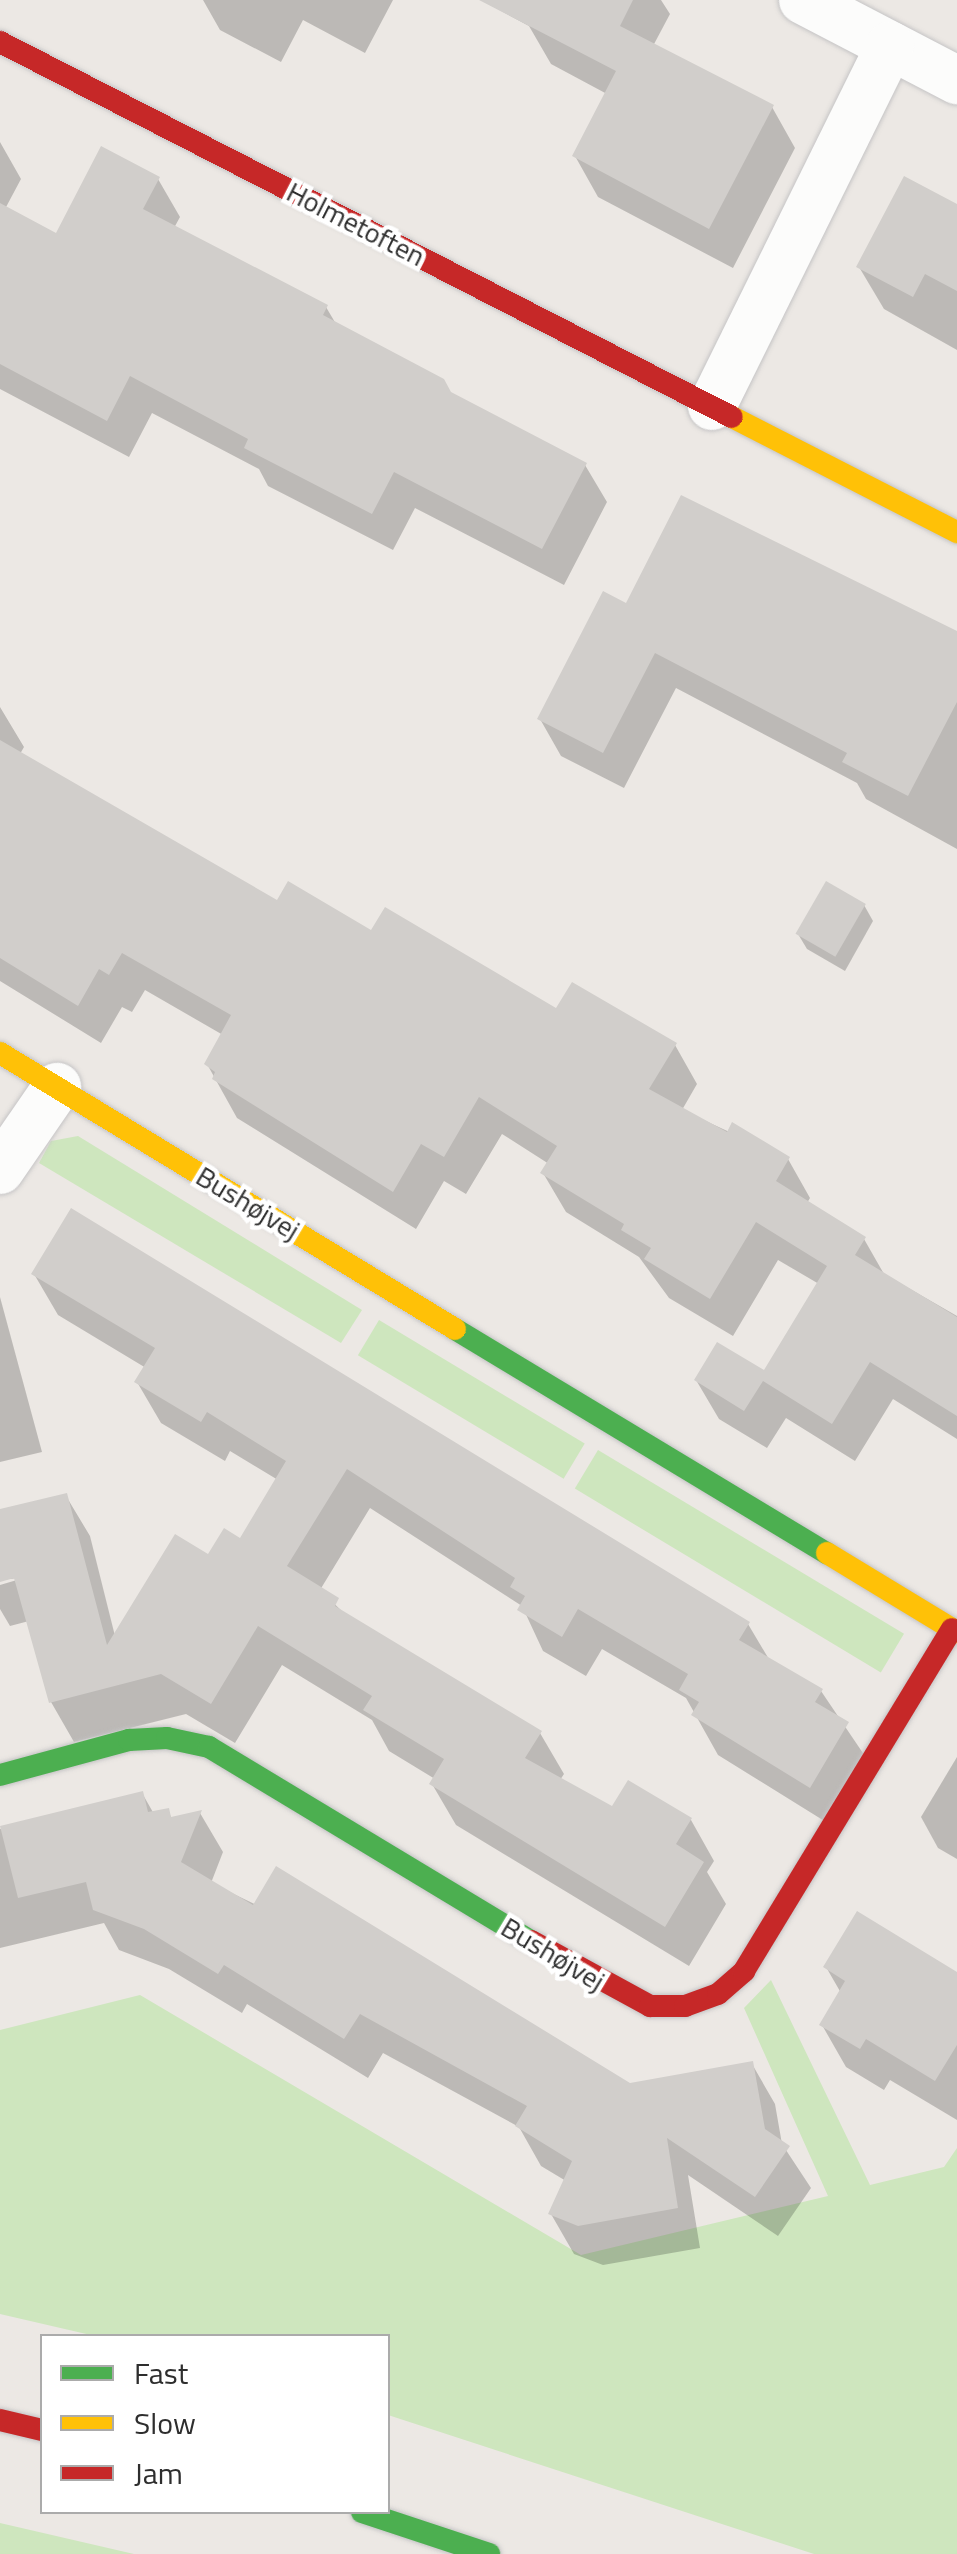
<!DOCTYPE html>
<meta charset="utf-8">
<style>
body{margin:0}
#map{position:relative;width:957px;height:2554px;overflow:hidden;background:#ece8e4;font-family:"Titillium Web",sans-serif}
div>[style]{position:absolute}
.green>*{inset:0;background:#cee6be;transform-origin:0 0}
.shadow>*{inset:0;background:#0003}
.building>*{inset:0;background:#d1cecb;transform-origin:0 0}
.roads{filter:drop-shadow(0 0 2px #c5c4c5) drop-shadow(0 0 2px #c5c4c5)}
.street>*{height:48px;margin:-24px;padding:0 24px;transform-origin:24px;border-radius:24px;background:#fcfcfb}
.fast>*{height:22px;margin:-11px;padding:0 11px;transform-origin:11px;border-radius:11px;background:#4caf50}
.slow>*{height:22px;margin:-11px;padding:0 11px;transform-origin:11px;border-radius:11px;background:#ffc107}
.jam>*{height:22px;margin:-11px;padding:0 11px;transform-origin:11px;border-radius:11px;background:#c62828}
span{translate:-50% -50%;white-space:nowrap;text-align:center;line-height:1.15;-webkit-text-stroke:9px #fff;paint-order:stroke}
.street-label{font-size:28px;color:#2e2e2e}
.legend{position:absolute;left:40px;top:2334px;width:350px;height:180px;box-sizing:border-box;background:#fff;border:2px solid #ababab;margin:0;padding:12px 18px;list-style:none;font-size:30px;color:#2e2e2e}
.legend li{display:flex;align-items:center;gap:20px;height:50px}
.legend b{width:50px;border:2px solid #ababab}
</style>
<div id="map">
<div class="green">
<div style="clip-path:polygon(78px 1136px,362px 1310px,341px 1343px,39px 1163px,51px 1141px)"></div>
<div style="left:379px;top:1320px;width:240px;height:41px;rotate:31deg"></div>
<div style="left:598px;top:1450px;width:357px;height:45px;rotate:31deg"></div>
<div style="clip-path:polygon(771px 1980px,870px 2185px,944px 2167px,957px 2148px,957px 2554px,814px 2554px,388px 2415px,388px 2336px,95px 2336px,0 2314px,0 2030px,140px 1995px,581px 2255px,828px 2196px,744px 2008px)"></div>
<div style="clip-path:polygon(0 2523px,134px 2554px,0 2554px)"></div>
</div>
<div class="shadow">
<div style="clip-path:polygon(203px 0,393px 0,365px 53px,303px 20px,281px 62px,220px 30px)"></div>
<div style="clip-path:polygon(481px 0,661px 0,670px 14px,653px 46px,772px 107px,795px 148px,733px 268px,598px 197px,575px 156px,607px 94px,551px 64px,529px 26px)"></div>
<div style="clip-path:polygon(0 142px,21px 179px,5px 209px,58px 236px,158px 179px,180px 217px,174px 228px,326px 307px,336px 324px,451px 395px,585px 465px,607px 502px,564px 585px,415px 508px,393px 550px,268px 486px,259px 469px,152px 413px,129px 457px,0 389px)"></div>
<div style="clip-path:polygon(957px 206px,957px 350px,884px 309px,859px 267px)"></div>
<div style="clip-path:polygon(627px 606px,957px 634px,957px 849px,866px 799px,857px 783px,676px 688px,624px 788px,561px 756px,540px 719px)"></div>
<div style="clip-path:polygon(0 707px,24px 747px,20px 754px,278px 903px,372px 933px,557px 1011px,675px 1045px,697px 1084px,682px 1110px,788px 1159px,810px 1198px,807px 1203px,864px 1239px,884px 1274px,957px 1316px,957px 1439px,893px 1399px,855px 1461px,786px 1418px,767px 1448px,719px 1419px,696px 1380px,764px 1373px,819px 1284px,778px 1260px,733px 1336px,669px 1298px,639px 1257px,566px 1212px,543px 1173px,549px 1164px,502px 1134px,466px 1194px,444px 1181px,416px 1229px,237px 1118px,207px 1064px,223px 1035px,145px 990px,132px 1012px,122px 1007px,101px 1043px,0 981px)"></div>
<div style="clip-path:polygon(864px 905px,873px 921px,845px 971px,807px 949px,798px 934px)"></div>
<div style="clip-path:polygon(34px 1274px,748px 1624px,770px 1661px,821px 1691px,871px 1765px,834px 1827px,718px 1755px,686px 1698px,602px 1649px,586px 1676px,543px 1651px,522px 1606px,370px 1508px,320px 1590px,347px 1616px,540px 1733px,564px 1774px,560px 1780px,613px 1809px,691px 1820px,714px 1861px,707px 1872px,726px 1904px,689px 1966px,456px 1825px,432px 1784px,435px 1779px,389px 1751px,372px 1720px,282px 1665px,235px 1743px,186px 1714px,74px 1742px,51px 1702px,29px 1621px,10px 1626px,0 1609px,0 1585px,27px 1577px,0 1580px,0 1516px,66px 1496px,90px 1536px,115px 1636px,241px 1541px,278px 1480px,230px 1451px,225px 1461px,161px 1423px,137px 1382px,146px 1368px,58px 1315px)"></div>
<div style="clip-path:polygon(0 1297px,42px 1452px,0 1462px)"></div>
<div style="clip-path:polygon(957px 1757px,957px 1859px,938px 1848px,921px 1817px)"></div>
<div style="clip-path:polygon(142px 1793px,154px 1814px,168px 1811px,172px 1819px,200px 1813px,223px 1852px,211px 1883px,629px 2085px,752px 2064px,775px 2104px,782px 2144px,811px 2188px,778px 2236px,688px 2175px,700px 2248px,603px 2265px,574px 2254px,551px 2214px,566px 2181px,541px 2166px,519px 2127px,383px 2053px,368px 2078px,247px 2004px,242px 2013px,169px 1969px,119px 1950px,104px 1923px,0 1948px,0 1829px)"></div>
<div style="clip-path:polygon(826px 1967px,957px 1975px,957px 2120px,890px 2080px,884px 2090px,846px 2067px,822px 2025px,841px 1993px)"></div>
</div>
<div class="building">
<div style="clip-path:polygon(479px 0,633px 0,620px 26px,774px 105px,709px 229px,572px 156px,616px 71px)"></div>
<div style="clip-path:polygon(101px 146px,160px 177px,143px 209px,328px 305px,323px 315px,444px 379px,451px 392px,587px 463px,542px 549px,394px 472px,372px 514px,244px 448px,248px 439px,130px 376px,107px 421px,0 364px,0 203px,56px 233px)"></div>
<div style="clip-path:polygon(904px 176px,957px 204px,957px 291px,925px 274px,913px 297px,856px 267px)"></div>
<div style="clip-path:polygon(681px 495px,957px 631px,957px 702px,908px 796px,842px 762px,847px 753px,655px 653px,603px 753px,537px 719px,603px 591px,626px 603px)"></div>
<div style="clip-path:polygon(0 740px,277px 900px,288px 881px,371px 930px,385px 907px,556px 1008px,572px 982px,677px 1043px,649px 1089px,727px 1132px,732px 1122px,790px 1157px,776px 1181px,866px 1237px,855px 1255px,957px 1317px,957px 1416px,870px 1362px,832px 1424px,763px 1381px,744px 1411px,694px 1380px,717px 1342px,764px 1370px,827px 1266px,756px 1222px,710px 1299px,644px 1259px,651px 1248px,621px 1230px,624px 1224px,540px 1173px,557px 1146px,479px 1097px,444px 1157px,421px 1144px,393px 1192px,212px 1079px,215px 1072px,204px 1064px,231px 1015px,122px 953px,109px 975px,99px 969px,78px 1006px,0 958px)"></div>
<div style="left:826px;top:881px;width:46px;height:61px;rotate:30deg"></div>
<div style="clip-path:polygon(71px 1208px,750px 1622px,739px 1640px,823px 1689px,815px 1702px,849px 1722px,810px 1788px,691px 1715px,699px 1702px,679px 1690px,688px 1674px,578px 1609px,562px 1637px,517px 1610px,525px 1596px,510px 1587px,515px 1578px,347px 1469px,287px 1566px,339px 1598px,335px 1606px,542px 1731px,525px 1758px,612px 1806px,628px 1780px,692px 1818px,676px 1844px,704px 1862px,665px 1927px,429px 1784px,444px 1759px,363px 1710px,372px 1696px,258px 1626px,211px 1704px,161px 1674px,49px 1703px,14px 1578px,0 1582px,0 1509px,67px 1493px,107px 1645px,175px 1534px,208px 1554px,224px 1528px,240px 1538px,286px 1461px,207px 1412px,201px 1422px,134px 1382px,155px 1348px,31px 1274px)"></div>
<div style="clip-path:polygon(143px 1791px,148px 1812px,169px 1808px,171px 1817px,202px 1810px,181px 1862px,253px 1905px,276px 1866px,630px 2083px,753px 2061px,765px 2129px,790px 2146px,755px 2197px,667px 2138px,678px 2208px,578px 2226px,548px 2214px,572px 2161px,515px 2126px,527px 2106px,360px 2014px,344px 2039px,224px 1965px,218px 1974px,144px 1929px,93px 1910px,86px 1882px,18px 1898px,0 1826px)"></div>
<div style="clip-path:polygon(857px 1911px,957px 1972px,957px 2045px,935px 2081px,866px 2039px,860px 2049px,819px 2025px,845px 1981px,823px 1967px)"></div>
</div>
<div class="roads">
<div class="street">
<div style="left:803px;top:0;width:174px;rotate:27.5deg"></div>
<div style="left:712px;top:406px;width:402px;rotate:-63.7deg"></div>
<div style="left:0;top:1170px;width:101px;rotate:-55.5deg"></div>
</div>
<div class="fast">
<div style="left:455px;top:1329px;width:434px;rotate:31.1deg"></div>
<div style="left:0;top:1775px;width:134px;rotate:-15.2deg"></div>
<div style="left:129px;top:1740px;width:38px;rotate:-3deg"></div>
<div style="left:167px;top:1738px;width:43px;rotate:12.1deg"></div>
<div style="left:209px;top:1747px;width:376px;rotate:31.1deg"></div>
<div style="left:362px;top:2512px;width:134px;rotate:18.3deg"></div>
</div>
<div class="slow">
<div style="left:732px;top:417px;width:253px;rotate:27.1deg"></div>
<div style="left:0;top:1053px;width:532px;rotate:31.24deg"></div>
<div style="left:827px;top:1553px;width:152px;rotate:31.3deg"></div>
</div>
<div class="jam">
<div style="left:0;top:42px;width:822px;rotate:27.13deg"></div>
<div style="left:531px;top:1941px;width:136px;rotate:28.6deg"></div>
<div style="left:650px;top:2006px;width:35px"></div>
<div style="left:685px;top:2006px;width:35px;rotate:-20deg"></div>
<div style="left:718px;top:1994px;width:35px;rotate:-41deg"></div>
<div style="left:744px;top:1971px;width:400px;rotate:-58.7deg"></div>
<div style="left:0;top:2420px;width:43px;rotate:13.4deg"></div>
</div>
</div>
<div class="street-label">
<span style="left:356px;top:224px;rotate:27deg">Holmetoften</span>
<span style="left:248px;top:1203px;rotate:31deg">Bushøjvej</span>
<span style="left:553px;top:1954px;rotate:31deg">Bushøjvej</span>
</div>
<ul class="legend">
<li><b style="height:12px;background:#4caf50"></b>Fast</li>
<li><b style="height:12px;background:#ffc107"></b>Slow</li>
<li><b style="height:12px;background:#c62828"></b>Jam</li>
</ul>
</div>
